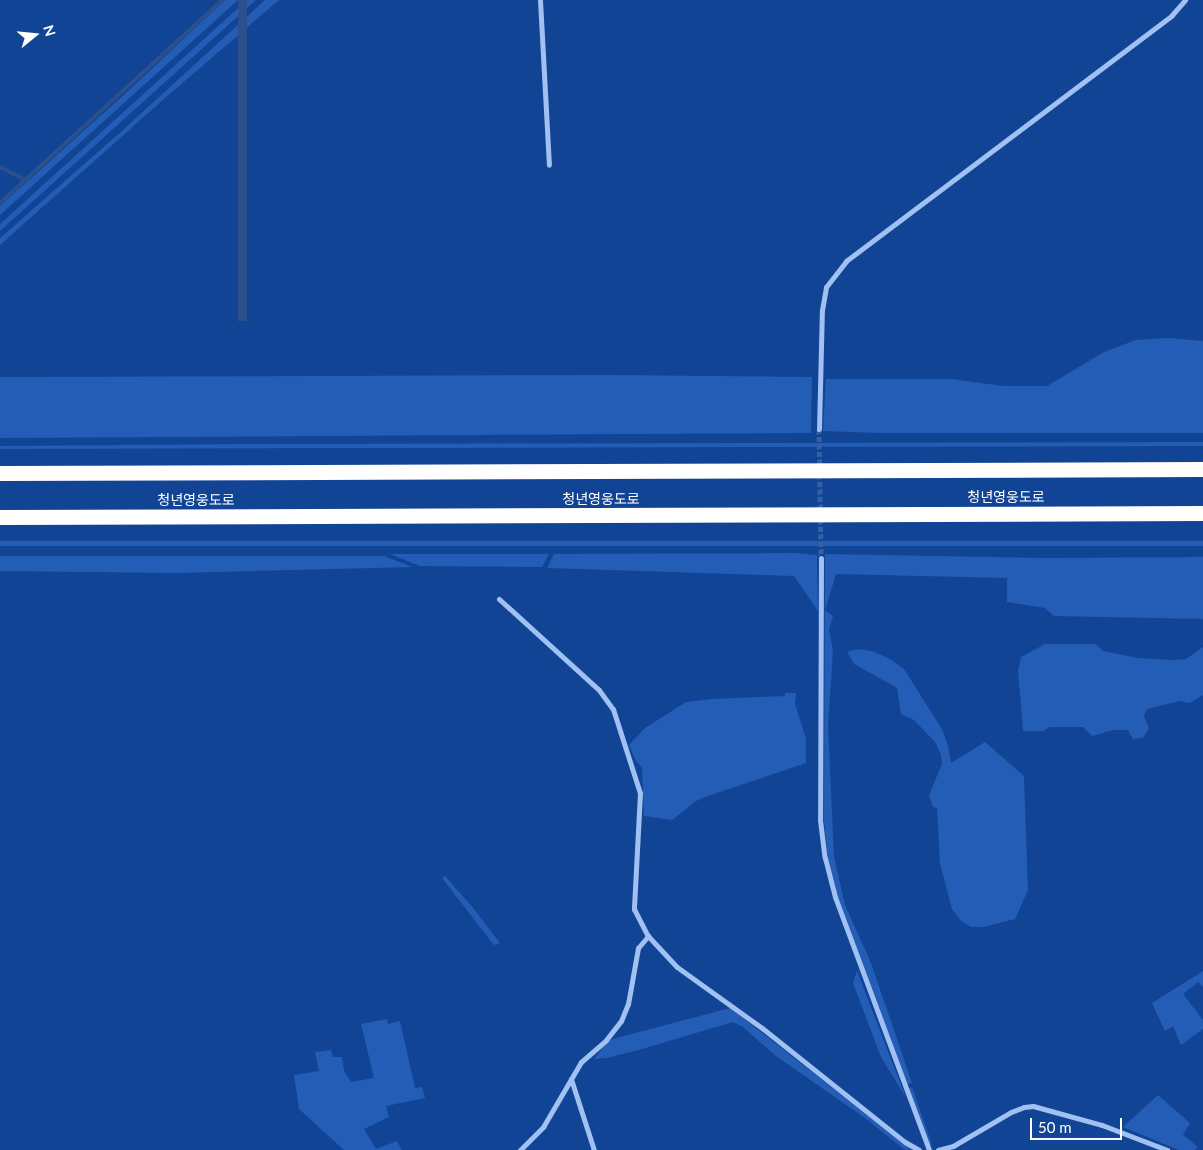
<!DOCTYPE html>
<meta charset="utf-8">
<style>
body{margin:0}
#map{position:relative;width:1203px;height:1150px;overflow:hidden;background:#124495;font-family:Lato,"Noto Sans KR",sans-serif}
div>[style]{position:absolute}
.green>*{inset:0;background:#245db5;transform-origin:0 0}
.water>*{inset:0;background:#2b508c;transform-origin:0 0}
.stream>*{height:4px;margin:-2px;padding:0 2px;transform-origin:2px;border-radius:2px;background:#2b508c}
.street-tunnel>*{height:5px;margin-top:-2.5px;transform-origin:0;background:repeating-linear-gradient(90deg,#3660a5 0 5px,transparent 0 7.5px)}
.street>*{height:5px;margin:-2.5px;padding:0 2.5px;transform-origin:2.5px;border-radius:2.5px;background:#a1c1f3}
.highway>*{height:15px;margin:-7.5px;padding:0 7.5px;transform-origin:7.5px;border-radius:7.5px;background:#fff}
span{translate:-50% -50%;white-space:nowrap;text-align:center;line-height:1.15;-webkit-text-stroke:5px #124495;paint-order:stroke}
.street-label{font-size:14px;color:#fff}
.north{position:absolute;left:10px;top:10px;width:50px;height:50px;-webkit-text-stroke:4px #124495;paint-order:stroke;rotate:73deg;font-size:14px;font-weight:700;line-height:20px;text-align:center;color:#fff}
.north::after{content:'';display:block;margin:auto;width:18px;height:22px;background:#fff;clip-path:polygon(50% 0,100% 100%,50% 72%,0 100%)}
.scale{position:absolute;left:1030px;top:1118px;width:92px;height:22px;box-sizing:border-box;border:2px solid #fff;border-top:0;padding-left:6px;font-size:15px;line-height:18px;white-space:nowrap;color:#fff;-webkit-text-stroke:4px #124495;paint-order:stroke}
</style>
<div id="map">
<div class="green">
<div style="clip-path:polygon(225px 0,238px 0,0 215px,0 206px,126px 93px)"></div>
<div style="clip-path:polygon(247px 0,256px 0,0 231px,0 224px)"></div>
<div style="clip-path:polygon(265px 0,279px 0,165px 98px,0 245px,0 238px,123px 130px)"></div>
<div style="clip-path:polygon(1169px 338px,1203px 341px,1203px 433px,879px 433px,823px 431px,826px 379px,952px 379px,1003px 386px,1047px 386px,1104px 352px,1136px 340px)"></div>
<div style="clip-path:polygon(609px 375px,812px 377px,811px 433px,0 438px,0 377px)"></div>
<div style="clip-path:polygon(1203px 442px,1203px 446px,0 449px,0 446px,261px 444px)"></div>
<div style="left:1203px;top:541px;width:5px;height:1203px;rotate:90deg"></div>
<div style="clip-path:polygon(795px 553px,817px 555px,818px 611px,794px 576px,547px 568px,554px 554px)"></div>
<div style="clip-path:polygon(390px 554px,549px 554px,542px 567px,420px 566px)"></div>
<div style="clip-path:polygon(825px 554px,1048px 558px,1203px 557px,1203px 619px,1054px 616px,1045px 608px,1007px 602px,1007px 578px,836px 574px,825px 610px,833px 616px,829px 629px,833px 651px,828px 725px,834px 857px,845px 905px,871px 963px,912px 1083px,907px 1085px,837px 898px,828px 860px,824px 820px)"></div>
<div style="clip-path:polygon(0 556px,384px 556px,413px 567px,176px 573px,0 571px)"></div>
<div style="clip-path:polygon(1045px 644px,1095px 644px,1103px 651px,1138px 658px,1173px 660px,1186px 659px,1203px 647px,1203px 695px,1190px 703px,1180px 701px,1147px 709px,1144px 716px,1149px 728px,1143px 738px,1133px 739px,1128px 730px,1113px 730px,1092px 736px,1083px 727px,1050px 727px,1043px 731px,1023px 731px,1018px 670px,1021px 657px)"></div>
<div style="clip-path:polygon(858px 649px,872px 651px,890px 659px,904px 669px,943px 731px,948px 746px,951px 763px,985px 742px,1024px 776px,1028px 890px,1015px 919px,983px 927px,971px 927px,961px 921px,952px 909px,940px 864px,937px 808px,933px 807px,929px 795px,942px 764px,941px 755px,935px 742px,914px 720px,901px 714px,897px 688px,854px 664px,847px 652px)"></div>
<div style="clip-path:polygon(785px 693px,796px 693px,795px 704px,806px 739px,806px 763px,705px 797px,696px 801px,672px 820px,644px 816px,642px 768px,636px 761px,629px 745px,645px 728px,686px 702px,712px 699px,785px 696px)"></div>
<div style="clip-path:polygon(445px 876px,474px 909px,500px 943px,494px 945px,442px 878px)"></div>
<div style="clip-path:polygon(857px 971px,906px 1098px,881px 1057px,853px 983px)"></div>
<div style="clip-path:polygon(1203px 971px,1203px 987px,1198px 982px,1183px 994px,1203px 1020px,1203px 1029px,1181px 1045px,1173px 1026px,1165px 1031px,1152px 1003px)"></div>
<div style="clip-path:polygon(730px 1008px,866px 1114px,913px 1149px,905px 1150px,865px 1118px,776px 1056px,743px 1027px,733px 1022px,642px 1049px,607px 1058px,594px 1059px,609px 1040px)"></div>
<div style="clip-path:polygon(387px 1019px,388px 1024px,400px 1021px,415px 1088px,422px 1087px,425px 1098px,386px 1106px,389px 1117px,364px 1129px,376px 1149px,397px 1141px,402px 1150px,344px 1150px,299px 1109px,294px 1075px,319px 1071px,315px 1052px,331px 1050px,333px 1057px,342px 1057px,344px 1071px,351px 1082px,374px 1078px,361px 1024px)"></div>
<div style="clip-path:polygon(912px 1087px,932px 1145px,929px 1144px,908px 1089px)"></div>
<div style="clip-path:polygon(1158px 1095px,1190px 1123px,1183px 1135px,1198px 1147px,1195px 1150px,1179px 1150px,1123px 1127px)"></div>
</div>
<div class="water">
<div style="left:238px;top:0;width:9px;height:321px"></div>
</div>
<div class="stream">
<div style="left:0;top:167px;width:29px;rotate:27deg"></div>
<div style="left:0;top:203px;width:301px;rotate:-42.4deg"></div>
</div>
<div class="street-tunnel">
<div style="left:819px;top:429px;width:129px;rotate:89.1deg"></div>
</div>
<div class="street">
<div style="left:540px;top:0;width:165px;rotate:86.9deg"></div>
<div style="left:819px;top:429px;width:119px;rotate:-88.6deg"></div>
<div style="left:822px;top:310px;width:23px;rotate:-80deg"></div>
<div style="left:826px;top:287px;width:33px;rotate:-52deg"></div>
<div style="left:846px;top:261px;width:408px;rotate:-37deg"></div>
<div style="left:1172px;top:15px;width:20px;rotate:-49deg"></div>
<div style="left:821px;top:558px;width:262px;rotate:90.2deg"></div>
<div style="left:820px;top:820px;width:38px;rotate:83deg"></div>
<div style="left:825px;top:858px;width:40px;rotate:75.6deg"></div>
<div style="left:835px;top:897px;width:270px;rotate:69.6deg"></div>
<div style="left:499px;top:599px;width:135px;rotate:42.3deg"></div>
<div style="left:599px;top:690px;width:24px;rotate:54deg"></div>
<div style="left:613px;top:709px;width:88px;rotate:72.2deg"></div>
<div style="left:640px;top:793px;width:116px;rotate:93deg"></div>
<div style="left:634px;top:909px;width:30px;rotate:63deg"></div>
<div style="left:648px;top:936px;width:42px;rotate:46.9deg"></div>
<div style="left:677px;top:967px;width:105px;rotate:35.7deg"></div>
<div style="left:762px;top:1028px;width:183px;rotate:38.6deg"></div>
<div style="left:905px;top:1142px;width:16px;rotate:30deg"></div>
<div style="left:571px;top:1079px;width:75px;rotate:72.1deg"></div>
<div style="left:520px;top:1150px;width:33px;rotate:-45deg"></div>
<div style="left:543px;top:1127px;width:75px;rotate:-59.7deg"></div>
<div style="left:581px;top:1062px;width:33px;rotate:-41deg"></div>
<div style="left:606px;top:1040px;width:24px;rotate:-52deg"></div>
<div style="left:621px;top:1021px;width:18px;rotate:-68deg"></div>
<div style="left:628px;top:1004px;width:57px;rotate:-79.9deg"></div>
<div style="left:638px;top:948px;width:16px;rotate:-50deg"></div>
<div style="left:938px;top:1150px;width:16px;rotate:-15deg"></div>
<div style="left:953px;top:1146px;width:67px;rotate:-30.4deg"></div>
<div style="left:1011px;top:1112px;width:14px;rotate:-21deg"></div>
<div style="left:1024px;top:1107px;width:9px;rotate:-6deg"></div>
<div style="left:1033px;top:1106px;width:72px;rotate:15.4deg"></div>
<div style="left:1102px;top:1125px;width:70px;rotate:21deg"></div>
</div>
<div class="highway">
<div style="left:0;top:473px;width:1203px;rotate:-0.19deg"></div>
<div style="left:0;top:517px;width:1203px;rotate:-0.19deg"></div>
</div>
<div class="street-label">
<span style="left:1006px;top:497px">청년영웅도로</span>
<span style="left:601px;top:499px">청년영웅도로</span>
<span style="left:196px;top:500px">청년영웅도로</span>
</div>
<div class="north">N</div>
<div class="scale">50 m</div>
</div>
